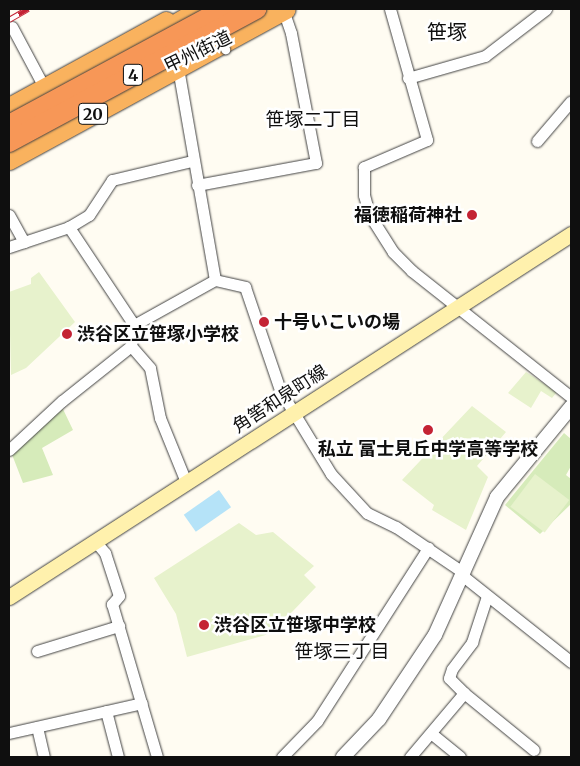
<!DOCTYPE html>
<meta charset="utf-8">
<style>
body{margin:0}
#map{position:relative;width:580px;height:766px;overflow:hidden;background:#fffcf2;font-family:Merriweather,"Noto Sans JP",serif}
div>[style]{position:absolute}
.green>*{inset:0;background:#d6ebba}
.pitch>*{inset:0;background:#e7f2cc;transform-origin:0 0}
.water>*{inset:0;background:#b5e3f8;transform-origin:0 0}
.roads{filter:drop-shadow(0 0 1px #424242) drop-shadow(0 0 1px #424242)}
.minor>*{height:11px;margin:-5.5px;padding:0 5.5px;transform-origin:5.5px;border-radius:5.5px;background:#fff}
.tertiary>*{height:14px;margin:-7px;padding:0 7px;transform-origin:7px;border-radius:7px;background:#fff}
.secondary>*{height:15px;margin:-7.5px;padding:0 7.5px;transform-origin:7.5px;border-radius:7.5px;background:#fff1ad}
.trunk>*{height:19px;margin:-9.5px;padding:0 9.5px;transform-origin:9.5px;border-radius:9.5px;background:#f9b25e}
.rail>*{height:5.5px;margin-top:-2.75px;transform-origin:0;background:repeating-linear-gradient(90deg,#fff 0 11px,#c42334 0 22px);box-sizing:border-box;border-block:1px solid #c42334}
.bridges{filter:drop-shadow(0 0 1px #424242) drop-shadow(0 0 1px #424242)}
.pedestrian-bridge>*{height:9px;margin:-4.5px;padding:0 4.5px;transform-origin:4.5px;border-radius:4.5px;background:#fff}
.motorway-bridge>*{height:20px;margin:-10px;padding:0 10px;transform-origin:10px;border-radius:10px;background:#f79757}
.dots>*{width:14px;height:14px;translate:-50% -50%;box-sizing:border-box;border:2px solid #fff;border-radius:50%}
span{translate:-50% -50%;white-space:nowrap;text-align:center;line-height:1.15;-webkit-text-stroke:5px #fff;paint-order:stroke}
.shield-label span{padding:1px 4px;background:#fff;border:1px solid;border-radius:4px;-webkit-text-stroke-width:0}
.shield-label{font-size:16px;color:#0f0f0f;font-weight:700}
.street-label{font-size:18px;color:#0f0f0f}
.poi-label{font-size:18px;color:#0f0f0f;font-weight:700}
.right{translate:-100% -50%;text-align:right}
.left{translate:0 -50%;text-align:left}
.neighbourhood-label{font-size:19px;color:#0f0f0f}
.quarter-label{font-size:20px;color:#0f0f0f}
.frame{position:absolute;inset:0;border:10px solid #0f0f0f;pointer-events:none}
</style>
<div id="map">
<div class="green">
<div style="clip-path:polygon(62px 407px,73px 430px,42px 448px,53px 475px,23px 483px,11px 452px)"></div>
<div style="clip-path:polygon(564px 433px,571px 439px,571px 466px,566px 475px,571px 479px,571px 504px,540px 534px,505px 505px)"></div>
</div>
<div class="pitch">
<div style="clip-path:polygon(39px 272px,75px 322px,26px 368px,11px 375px,9px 292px,31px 284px,31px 278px)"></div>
<div style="clip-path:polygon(526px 372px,557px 392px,552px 398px,541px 391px,531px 408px,508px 393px)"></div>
<div style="clip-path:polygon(472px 406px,506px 432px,477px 466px,488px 477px,466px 530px,432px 510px,434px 505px,402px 480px)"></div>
<div style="left:535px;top:474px;width:43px;height:41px;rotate:37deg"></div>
<div style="clip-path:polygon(239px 523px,256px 535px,273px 532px,314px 566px,304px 575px,316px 587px,292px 612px,268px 629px,269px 634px,187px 657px,176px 614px,154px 578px)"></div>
</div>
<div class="water">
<div style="left:219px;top:490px;width:21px;height:43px;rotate:55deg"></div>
</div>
<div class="roads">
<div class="minor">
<div style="left:390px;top:9px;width:136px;rotate:74.2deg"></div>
<div style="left:427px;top:140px;width:69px;rotate:156.8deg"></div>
<div style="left:364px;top:167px;width:28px;rotate:90deg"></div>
<div style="left:364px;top:195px;width:20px;rotate:75deg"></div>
<div style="left:369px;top:214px;width:45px;rotate:57.7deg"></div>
<div style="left:393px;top:252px;width:27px;rotate:45deg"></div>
<div style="left:412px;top:271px;width:203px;rotate:38.4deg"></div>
<div style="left:12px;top:27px;width:68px;rotate:61.9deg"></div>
<div style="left:178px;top:68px;width:215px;rotate:80.1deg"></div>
<div style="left:215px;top:280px;width:31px;rotate:13deg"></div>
<div style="left:245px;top:287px;width:109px;rotate:71.2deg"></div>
<div style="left:280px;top:390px;width:98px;rotate:58.7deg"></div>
<div style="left:331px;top:474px;width:53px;rotate:47.3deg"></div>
<div style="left:367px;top:513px;width:32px;rotate:26deg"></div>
<div style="left:396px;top:527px;width:82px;rotate:34.1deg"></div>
<div style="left:408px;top:78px;width:80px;rotate:-15.9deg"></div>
<div style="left:485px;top:56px;width:77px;rotate:-37.6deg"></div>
<div style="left:537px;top:141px;width:52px;rotate:-49.6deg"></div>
<div style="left:197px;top:185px;width:121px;rotate:-10.5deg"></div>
<div style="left:316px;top:163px;width:132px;rotate:-100.9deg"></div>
<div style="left:291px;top:33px;width:24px;rotate:-109deg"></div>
<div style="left:9px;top:215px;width:31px;rotate:61deg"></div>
<div style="left:9px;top:247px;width:63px;rotate:-18.4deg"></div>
<div style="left:69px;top:227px;width:23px;rotate:-31deg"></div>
<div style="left:89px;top:215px;width:42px;rotate:-56.7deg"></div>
<div style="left:112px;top:180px;width:82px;rotate:-13.4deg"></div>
<div style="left:134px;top:325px;width:93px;rotate:-29.1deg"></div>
<div style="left:131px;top:346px;width:29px;rotate:49deg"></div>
<div style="left:150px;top:368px;width:51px;rotate:78.7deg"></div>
<div style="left:160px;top:418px;width:69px;rotate:67.9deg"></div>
<div style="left:9px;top:450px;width:72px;rotate:-42.8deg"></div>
<div style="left:62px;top:401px;width:88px;rotate:-38.6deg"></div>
<div style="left:131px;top:346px;width:21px;rotate:-82deg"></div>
<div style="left:134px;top:325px;width:118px;rotate:-123.6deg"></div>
<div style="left:95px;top:541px;width:16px;rotate:50deg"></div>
<div style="left:105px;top:553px;width:45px;rotate:72deg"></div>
<div style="left:119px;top:596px;width:11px;rotate:131deg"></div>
<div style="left:112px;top:604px;width:159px;rotate:73.6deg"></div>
<div style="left:463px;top:576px;width:138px;rotate:38.5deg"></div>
<div style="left:37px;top:651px;width:86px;rotate:-17deg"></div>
<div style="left:464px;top:693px;width:90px;rotate:39.2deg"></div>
<div style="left:106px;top:711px;width:48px;rotate:75.4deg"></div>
<div style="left:37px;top:727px;width:31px;rotate:77deg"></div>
<div style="left:9px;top:733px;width:136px;rotate:-12.7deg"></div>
<div style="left:432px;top:734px;width:36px;rotate:39deg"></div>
<div style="left:282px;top:757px;width:50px;rotate:-45.8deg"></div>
<div style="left:317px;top:721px;width:206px;rotate:-57.3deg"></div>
<div style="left:410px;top:757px;width:84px;rotate:-49.8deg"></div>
<div style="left:464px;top:693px;width:21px;rotate:-135deg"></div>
<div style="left:449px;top:678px;width:9px;rotate:-72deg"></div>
<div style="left:452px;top:669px;width:34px;rotate:-53deg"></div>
<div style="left:472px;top:642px;width:48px;rotate:-71.9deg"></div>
</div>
<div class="tertiary">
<div style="left:343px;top:757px;width:52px;rotate:-46.5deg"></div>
<div style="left:379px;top:719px;width:101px;rotate:-56.3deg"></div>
<div style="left:435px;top:635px;width:151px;rotate:-65.8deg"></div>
<div style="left:497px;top:497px;width:117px;rotate:-50.6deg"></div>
</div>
<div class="secondary">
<div style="left:9px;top:597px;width:669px;rotate:-32.86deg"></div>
</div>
<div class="trunk">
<div style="left:156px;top:35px;width:51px;rotate:-30.6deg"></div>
<div style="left:9px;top:107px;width:179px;rotate:-28.7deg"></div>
<div style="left:9px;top:160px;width:315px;rotate:-28.6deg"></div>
</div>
</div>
<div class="rail">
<div style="left:9px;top:20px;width:22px;rotate:-30deg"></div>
</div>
<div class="bridges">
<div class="pedestrian-bridge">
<div style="left:217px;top:29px;width:22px;rotate:68deg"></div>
</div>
<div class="motorway-bridge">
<div style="left:9px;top:125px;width:244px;rotate:-28.3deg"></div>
<div style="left:9px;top:142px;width:281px;rotate:-28.3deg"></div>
</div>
</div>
<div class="dots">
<div style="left:472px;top:215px;background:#c42334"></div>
<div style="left:264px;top:322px;background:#c42334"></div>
<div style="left:67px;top:334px;background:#c42334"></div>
<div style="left:428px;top:430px;background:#c42334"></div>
<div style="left:204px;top:625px;background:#c42334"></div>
</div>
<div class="shield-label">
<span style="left:133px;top:75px">4</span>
<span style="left:93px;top:114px">20</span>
</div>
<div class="street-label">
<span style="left:198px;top:52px;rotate:-26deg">甲州街道</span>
<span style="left:280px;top:399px;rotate:-33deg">角筈和泉町線</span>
</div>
<div class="poi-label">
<span class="right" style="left:462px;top:215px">福徳稲荷神社</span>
<span class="left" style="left:274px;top:322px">十号いこいの場</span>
<span class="left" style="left:77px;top:334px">渋谷区立笹塚小学校</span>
<span style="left:428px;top:449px">私立 富士見丘中学高等学校</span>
<span class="left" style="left:214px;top:625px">渋谷区立笹塚中学校</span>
</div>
<div class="neighbourhood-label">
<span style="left:313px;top:120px">笹塚二丁目</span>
<span style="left:342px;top:652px">笹塚三丁目</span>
</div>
<div class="quarter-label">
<span style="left:447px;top:31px">笹塚</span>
</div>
<div class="frame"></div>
</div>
